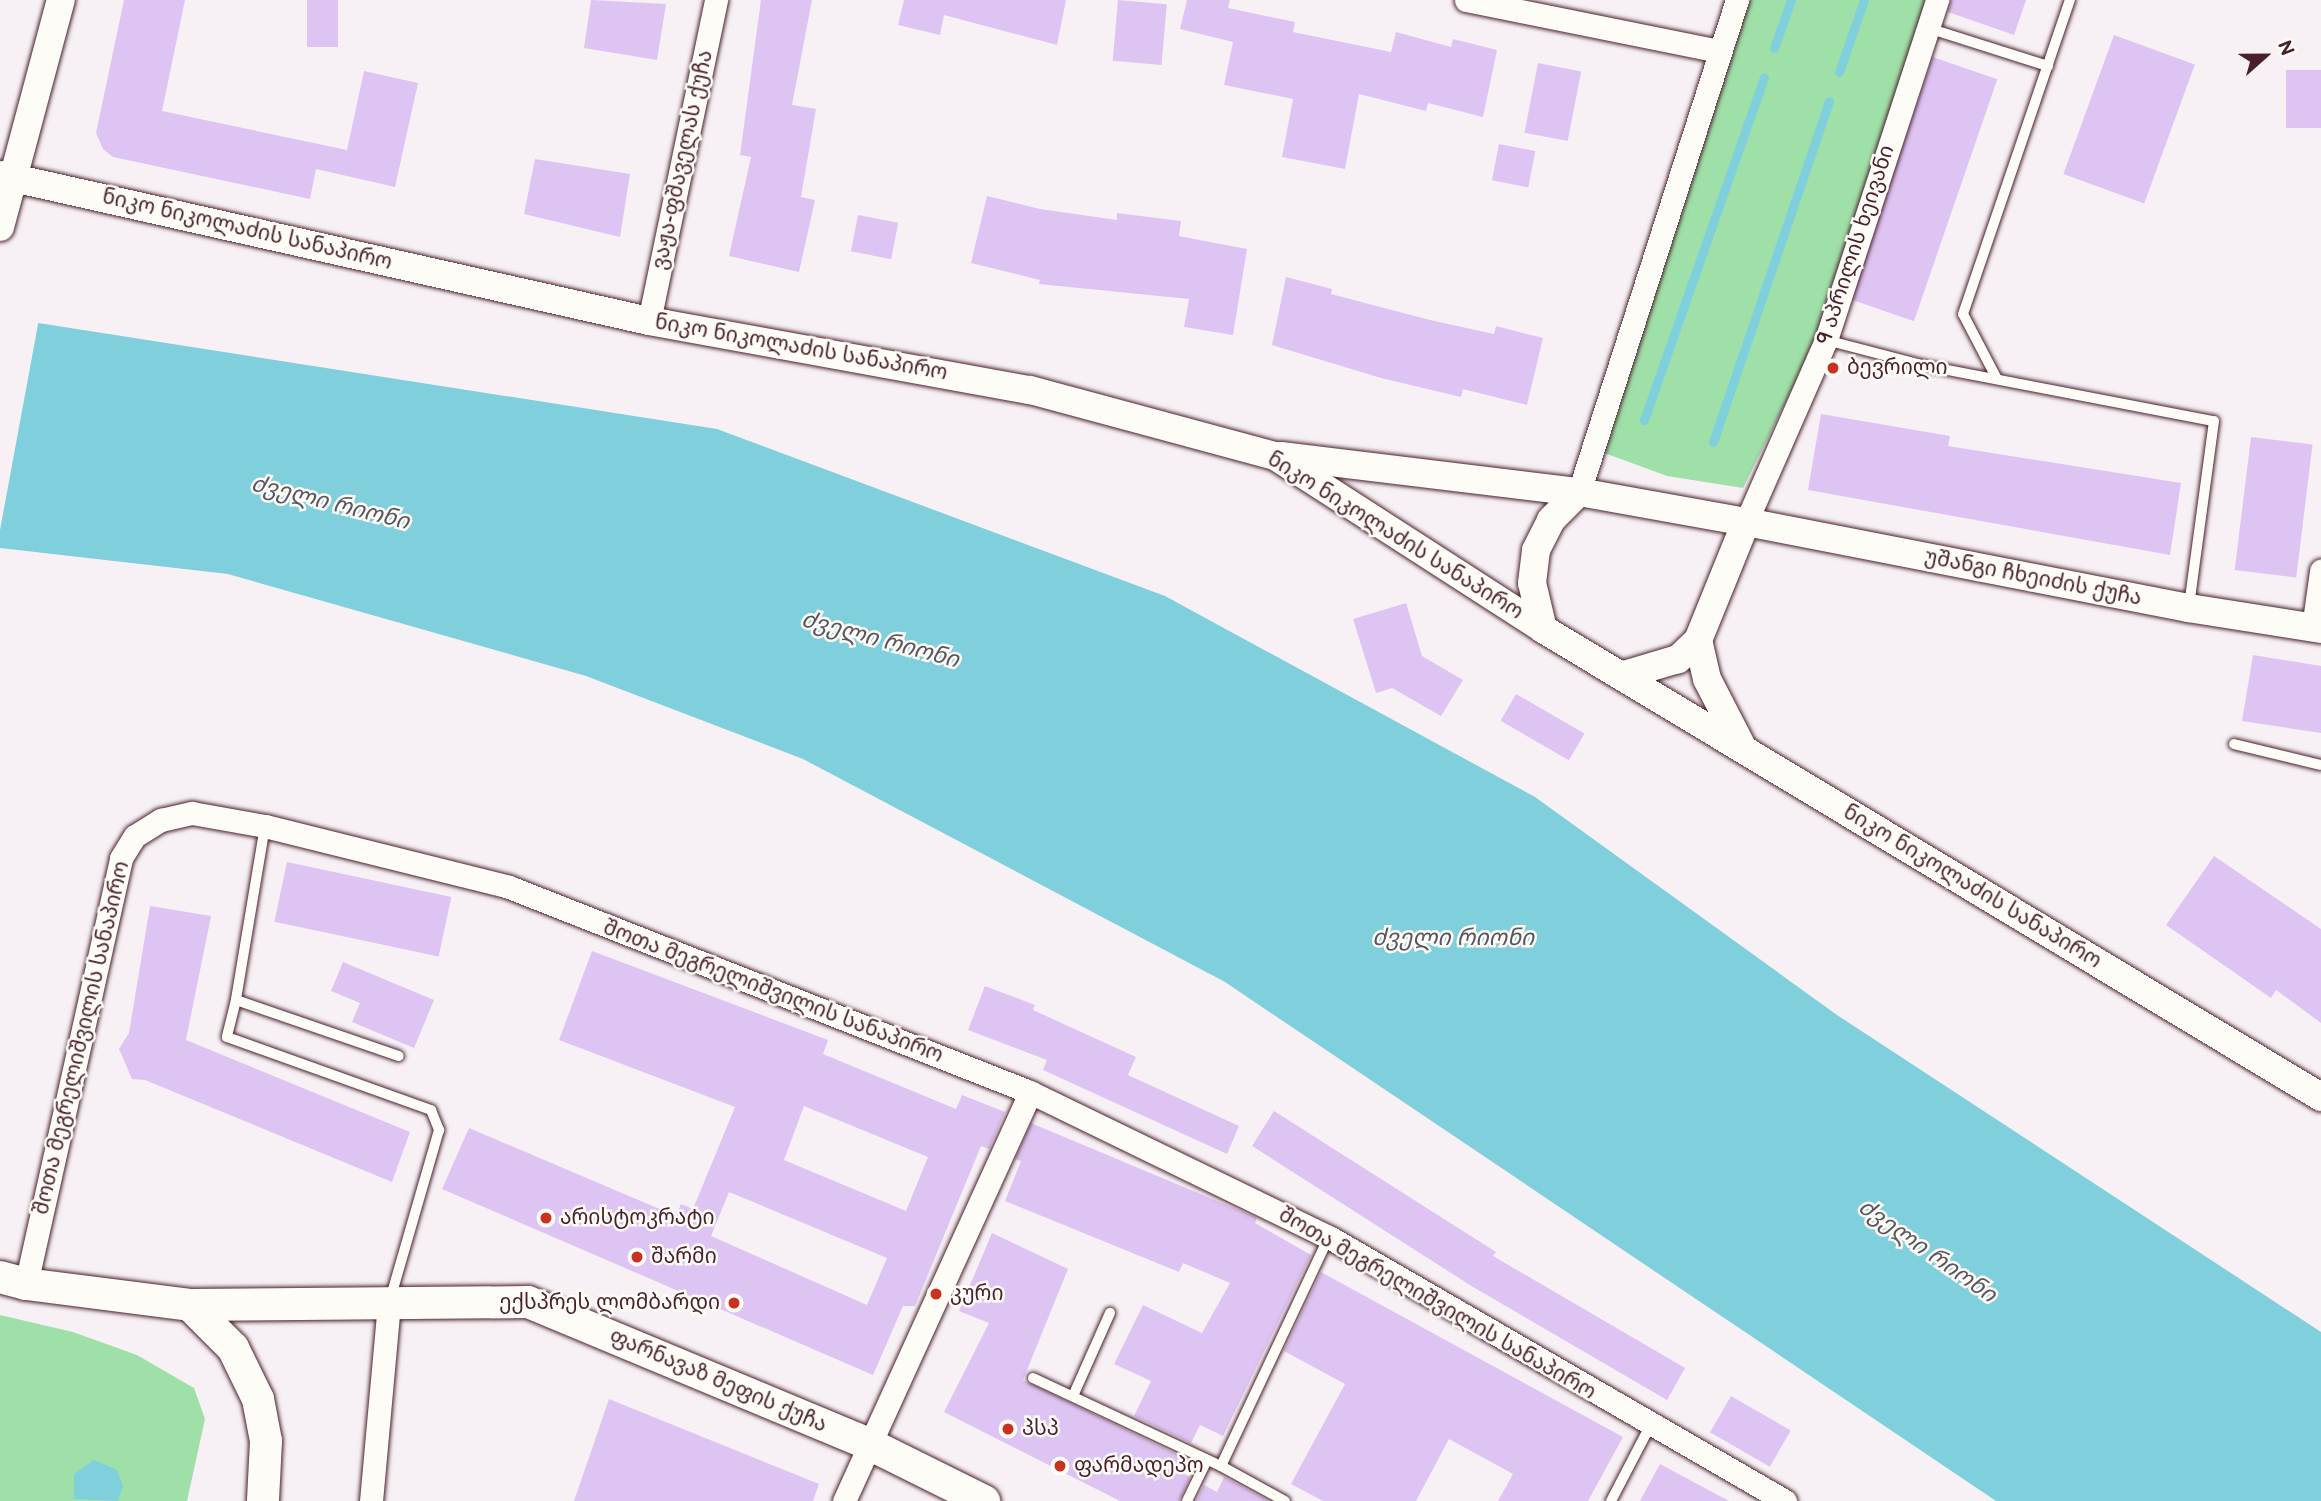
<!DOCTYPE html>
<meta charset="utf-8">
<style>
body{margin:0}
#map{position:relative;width:2321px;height:1501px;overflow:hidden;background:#f7f1f6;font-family:"Balsamiq Sans","Noto Sans Georgian",sans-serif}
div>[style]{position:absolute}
.green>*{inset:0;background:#9fe0a9}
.water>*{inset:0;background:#80cfdc}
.pier>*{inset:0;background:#f7f1f6}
.stream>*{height:9px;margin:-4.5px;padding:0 4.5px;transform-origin:4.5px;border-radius:4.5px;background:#80cfdc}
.building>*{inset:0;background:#dec4f3;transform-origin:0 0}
.roads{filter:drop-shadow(0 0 2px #4a1f2b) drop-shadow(0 0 2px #4a1f2b)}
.service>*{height:10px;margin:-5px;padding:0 5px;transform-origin:5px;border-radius:5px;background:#fdfcf7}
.minor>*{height:23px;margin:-11.5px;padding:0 11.5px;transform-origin:11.5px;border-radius:11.5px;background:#fdfcf7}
.tertiary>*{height:28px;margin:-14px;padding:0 14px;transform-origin:14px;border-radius:14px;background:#fdfcf7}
.secondary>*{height:32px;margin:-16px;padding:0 16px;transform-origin:16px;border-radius:16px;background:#fdfcf7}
.dots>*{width:19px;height:19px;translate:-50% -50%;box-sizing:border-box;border:4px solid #fdfcf7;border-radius:50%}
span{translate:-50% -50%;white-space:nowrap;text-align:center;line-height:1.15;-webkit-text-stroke:5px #fdfcf7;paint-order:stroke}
.street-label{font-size:21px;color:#4a1f2b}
.poi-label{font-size:21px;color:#4a1f2b}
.left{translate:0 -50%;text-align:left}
.right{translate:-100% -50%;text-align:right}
.water-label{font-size:23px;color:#5a5460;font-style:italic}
.north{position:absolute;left:2230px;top:21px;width:70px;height:70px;-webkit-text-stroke:5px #fdfcf7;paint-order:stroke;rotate:69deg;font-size:19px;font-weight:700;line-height:28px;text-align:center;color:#4a1f2b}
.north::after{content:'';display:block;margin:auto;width:24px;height:32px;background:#4a1f2b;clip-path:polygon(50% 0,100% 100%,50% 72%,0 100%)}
</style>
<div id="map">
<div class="green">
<div style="clip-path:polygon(1744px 0,1931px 0,1826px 321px,1743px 488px,1667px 476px,1599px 451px)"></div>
<div style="clip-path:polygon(0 1315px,73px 1332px,137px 1355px,194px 1388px,205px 1419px,187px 1501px,0 1501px)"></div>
</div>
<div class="water">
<div style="clip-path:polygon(0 317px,717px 429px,1165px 596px,1535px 797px,1837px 1015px,2321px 1332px,2321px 1501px,1996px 1501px,1225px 982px,803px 759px,586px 676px,228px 574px,0 548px)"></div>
<div style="clip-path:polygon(94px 1460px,117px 1470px,123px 1486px,118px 1501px,74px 1499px,74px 1474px)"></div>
</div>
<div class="pier">
<div style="clip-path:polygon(0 313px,39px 319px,0 530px)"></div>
</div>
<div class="stream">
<div style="left:1774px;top:48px;width:51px;rotate:-70.5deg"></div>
<div style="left:1839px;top:72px;width:76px;rotate:-70.9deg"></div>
<div style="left:1644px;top:420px;width:363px;rotate:-70.7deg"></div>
<div style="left:1713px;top:442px;width:360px;rotate:-71.2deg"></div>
</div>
<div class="building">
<div style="clip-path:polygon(124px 0,185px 0,162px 111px,347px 150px,364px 71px,418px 83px,395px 187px,316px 169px,310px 199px,113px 157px,103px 149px,96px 133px)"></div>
<div style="left:307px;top:0;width:31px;height:47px"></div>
<div style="clip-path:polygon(591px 0,666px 4px,657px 60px,584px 48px)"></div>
<div style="clip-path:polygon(761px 0,812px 0,792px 105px,816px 109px,801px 197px,815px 200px,799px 272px,729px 256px,751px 157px,740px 155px)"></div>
<div style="clip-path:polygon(904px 0,1066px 0,1057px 45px,944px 15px,940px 35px,898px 25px)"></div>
<div style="left:1118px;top:0;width:49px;height:61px;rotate:5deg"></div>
<div style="clip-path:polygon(1187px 0,1230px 0,1228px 8px,1295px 22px,1293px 32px,1391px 52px,1396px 32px,1451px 47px,1453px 39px,1497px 50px,1483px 117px,1428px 103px,1426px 111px,1359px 94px,1345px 169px,1282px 157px,1293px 99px,1224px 85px,1233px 42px,1180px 29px)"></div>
<div style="clip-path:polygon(1951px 0,2026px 0,2014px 35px,1948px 12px)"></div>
<div style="left:2114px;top:35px;width:86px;height:148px;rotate:20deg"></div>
<div style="left:1933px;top:57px;width:68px;height:256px;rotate:19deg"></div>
<div style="left:1538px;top:63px;width:44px;height:71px;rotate:11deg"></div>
<div style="left:2286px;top:70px;width:35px;height:58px"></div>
<div style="left:1499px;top:144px;width:37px;height:37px;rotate:11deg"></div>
<div style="clip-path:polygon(535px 159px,630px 174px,620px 237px,524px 214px)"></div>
<div style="clip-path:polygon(987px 196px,1040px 209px,1117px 220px,1117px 213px,1181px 221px,1179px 236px,1247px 249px,1233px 335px,1184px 327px,1189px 299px,1039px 284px,1040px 280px,971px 263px)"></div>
<div style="left:858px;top:215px;width:41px;height:37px;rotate:11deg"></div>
<div style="clip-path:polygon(1286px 277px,1332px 289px,1331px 294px,1430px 320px,1494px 334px,1496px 326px,1543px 338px,1527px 405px,1463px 389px,1461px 397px,1381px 378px,1272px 345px)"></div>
<div style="clip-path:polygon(1821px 414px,1950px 436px,1948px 446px,2181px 483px,2170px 555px,1808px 490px)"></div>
<div style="left:2251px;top:437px;width:62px;height:134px;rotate:7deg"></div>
<div style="clip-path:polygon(1406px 603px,1422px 656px,1463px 680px,1441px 716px,1392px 688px,1376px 693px,1353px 619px)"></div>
<div style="clip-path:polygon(2253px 655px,2321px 666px,2321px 733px,2242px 721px)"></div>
<div style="left:1516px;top:694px;width:79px;height:31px;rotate:30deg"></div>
<div style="clip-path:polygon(2214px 856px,2321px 929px,2321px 1023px,2276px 990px,2271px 998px,2166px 925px)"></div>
<div style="left:287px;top:862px;width:168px;height:61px;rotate:12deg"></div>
<div style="clip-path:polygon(150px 906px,211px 916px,186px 1040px,410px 1132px,392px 1182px,145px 1080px,132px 1079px,119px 1049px,129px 1033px)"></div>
<div style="clip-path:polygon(evenodd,592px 951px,828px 1040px,823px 1054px,956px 1109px,962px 1095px,1005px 1112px,989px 1149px,981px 1146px,915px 1306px,903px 1306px,873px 1375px,442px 1189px,469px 1128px,676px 1216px,681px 1204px,693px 1209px,735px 1107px,559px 1040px,592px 951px,804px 1106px,928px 1157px,906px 1211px,784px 1160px,804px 1106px,592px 951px,729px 1192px,887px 1258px,867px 1305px,711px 1236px,729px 1192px)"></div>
<div style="clip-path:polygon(343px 962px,434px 1000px,414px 1048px,352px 1022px,360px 1003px,331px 991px)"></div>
<div style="clip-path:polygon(985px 986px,1035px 1005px,1033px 1010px,1136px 1057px,1128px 1075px,1239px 1126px,1227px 1154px,1043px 1070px,1047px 1060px,968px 1030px)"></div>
<div style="clip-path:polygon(1274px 1111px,1496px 1252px,1493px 1256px,1685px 1368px,1667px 1400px,1473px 1287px,1252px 1146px)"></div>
<div style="clip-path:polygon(1031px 1123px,1253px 1216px,1257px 1218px,1255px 1223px,1311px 1255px,1223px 1436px,1200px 1425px,1191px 1443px,1134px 1416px,1151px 1381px,1114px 1364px,1143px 1305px,1202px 1333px,1230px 1283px,1183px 1263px,1179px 1272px,1005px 1201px,1021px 1161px,1015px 1159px)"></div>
<div style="clip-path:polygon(992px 1233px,1068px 1269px,1023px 1380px,1184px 1458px,1178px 1471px,1190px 1477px,1179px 1501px,1120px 1501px,944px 1412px,989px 1323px,959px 1311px)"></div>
<div style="clip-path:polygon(1321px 1272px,1623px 1437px,1588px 1501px,1498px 1501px,1513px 1474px,1449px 1439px,1416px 1501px,1323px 1501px,1291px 1484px,1345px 1384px,1284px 1351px)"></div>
<div style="left:1731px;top:1396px;width:69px;height:42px;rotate:30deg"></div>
<div style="clip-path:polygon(609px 1399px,819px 1484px,813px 1501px,574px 1501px)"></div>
<div style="clip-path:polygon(1660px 1464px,1729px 1501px,1640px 1501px)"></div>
<div style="clip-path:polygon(1224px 1477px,1269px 1501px,1196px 1501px,1204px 1485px,1217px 1492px)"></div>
</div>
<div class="roads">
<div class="service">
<div style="left:1928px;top:28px;width:126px;rotate:17.6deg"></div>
<div style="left:1826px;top:340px;width:99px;rotate:14.6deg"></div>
<div style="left:1922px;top:365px;width:297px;rotate:10.9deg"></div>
<div style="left:2214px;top:421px;width:187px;rotate:97.7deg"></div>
<div style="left:1997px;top:379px;width:73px;rotate:-117.6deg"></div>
<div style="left:1963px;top:314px;width:332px;rotate:-71.2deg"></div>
<div style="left:2234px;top:744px;width:89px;rotate:13.6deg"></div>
<div style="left:265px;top:826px;width:176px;rotate:99.5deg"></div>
<div style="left:236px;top:1000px;width:172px;rotate:19deg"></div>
<div style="left:236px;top:1000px;width:38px;rotate:104deg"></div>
<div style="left:227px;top:1037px;width:217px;rotate:19.7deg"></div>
<div style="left:431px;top:1110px;width:22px;rotate:68deg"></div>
<div style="left:439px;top:1130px;width:177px;rotate:106.1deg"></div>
<div style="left:1033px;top:1378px;width:208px;rotate:25.1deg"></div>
<div style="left:1221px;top:1466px;width:253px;rotate:-64.8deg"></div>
<div style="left:1073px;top:1396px;width:91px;rotate:-66deg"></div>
<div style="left:1221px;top:1466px;width:73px;rotate:28.7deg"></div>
<div style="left:1187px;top:1501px;width:46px;rotate:-64deg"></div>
<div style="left:1611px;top:1501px;width:85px;rotate:-62.5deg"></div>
</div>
<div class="minor">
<div style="left:1466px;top:0;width:258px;rotate:11.4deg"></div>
<div style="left:649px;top:321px;width:328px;rotate:-78.2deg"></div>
<div style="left:1579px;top:492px;width:517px;rotate:-72.2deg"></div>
<div style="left:1746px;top:522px;width:199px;rotate:-66.3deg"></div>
<div style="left:1826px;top:340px;width:358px;rotate:-71.9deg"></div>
<div style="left:2313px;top:628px;width:58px;rotate:-82deg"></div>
<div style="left:26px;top:1284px;width:436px;rotate:-77.4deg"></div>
<div style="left:121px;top:858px;width:26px;rotate:-58deg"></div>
<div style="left:135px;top:836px;width:31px;rotate:-32deg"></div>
<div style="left:161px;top:820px;width:32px;rotate:-13deg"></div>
<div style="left:192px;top:813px;width:74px;rotate:10.1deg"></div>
<div style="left:265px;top:826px;width:252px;rotate:14deg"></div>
<div style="left:509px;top:887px;width:560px;rotate:21.48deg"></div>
<div style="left:1030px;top:1092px;width:332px;rotate:25.9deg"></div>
<div style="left:1329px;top:1237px;width:527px;rotate:30.07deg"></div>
<div style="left:371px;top:1501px;width:199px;rotate:-84.8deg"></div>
<div style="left:844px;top:1501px;width:449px;rotate:-65.5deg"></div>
</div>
<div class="tertiary">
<div style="left:0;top:175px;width:665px;rotate:12.68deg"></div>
<div style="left:649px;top:321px;width:387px;rotate:10.3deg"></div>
<div style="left:1030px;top:390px;width:254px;rotate:15.1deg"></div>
<div style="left:1275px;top:456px;width:319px;rotate:32.8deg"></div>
<div style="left:1543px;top:629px;width:908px;rotate:31.03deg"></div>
<div style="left:0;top:227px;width:235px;rotate:-75deg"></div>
<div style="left:1281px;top:456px;width:300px;rotate:6.9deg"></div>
<div style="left:1579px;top:492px;width:170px;rotate:10.2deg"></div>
<div style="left:1746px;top:522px;width:127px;rotate:112.1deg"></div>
<div style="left:1698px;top:640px;width:28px;rotate:136deg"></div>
<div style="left:1678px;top:659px;width:56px;rotate:163.5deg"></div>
<div style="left:1746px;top:522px;width:451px;rotate:11deg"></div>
<div style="left:2189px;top:608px;width:134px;rotate:9deg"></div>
<div style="left:1543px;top:629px;width:47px;rotate:-103.4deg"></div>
<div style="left:1532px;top:583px;width:33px;rotate:-83deg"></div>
<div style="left:1536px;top:550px;width:34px;rotate:-63deg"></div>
<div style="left:1551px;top:520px;width:40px;rotate:-45deg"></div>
<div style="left:1698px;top:640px;width:40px;rotate:77deg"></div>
<div style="left:1707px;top:679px;width:72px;rotate:62.7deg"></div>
</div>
<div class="secondary">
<div style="left:0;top:1277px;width:27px;rotate:15deg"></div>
<div style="left:26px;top:1284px;width:165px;rotate:7.3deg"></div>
<div style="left:190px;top:1305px;width:338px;rotate:-0.5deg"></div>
<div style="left:528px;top:1302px;width:367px;rotate:22.6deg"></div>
<div style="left:867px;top:1443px;width:131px;rotate:26.4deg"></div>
<div style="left:190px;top:1305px;width:61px;rotate:45deg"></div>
<div style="left:233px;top:1348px;width:57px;rotate:63.9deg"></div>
<div style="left:258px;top:1399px;width:43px;rotate:79.2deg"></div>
<div style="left:266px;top:1441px;width:60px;rotate:92.9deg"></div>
</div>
</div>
<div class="dots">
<div style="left:1833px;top:368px;background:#c8321e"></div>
<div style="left:546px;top:1218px;background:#c8321e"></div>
<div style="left:637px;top:1257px;background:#c8321e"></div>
<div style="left:936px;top:1294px;background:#c8321e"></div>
<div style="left:734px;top:1303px;background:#c8321e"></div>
<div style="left:1008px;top:1429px;background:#c8321e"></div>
<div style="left:1060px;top:1466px;background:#c8321e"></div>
</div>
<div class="street-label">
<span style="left:683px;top:160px;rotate:-78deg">ვაჟა-ფშაველას ქუჩა</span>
<span style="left:247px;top:230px;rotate:13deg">ნიკო ნიკოლაძის სანაპირო</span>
<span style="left:1856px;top:245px;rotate:-72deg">9 აპრილის ხეივანი</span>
<span style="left:801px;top:348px;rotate:10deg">ნიკო ნიკოლაძის სანაპირო</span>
<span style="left:1395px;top:536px;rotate:32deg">ნიკო ნიკოლაძის სანაპირო</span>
<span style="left:2033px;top:578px;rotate:11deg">უშანგი ჩხეიძის ქუჩა</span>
<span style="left:1972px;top:887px;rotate:31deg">ნიკო ნიკოლაძის სანაპირო</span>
<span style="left:773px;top:992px;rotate:21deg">შოთა მეგრელიშვილის სანაპირო</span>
<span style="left:82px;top:1038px;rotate:-77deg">შოთა მეგრელიშვილის სანაპირო</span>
<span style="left:1437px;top:1304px;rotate:30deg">შოთა მეგრელიშვილის სანაპირო</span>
<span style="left:718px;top:1381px;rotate:23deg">ფარნავაზ მეფის ქუჩა</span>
</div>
<div class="poi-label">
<span class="left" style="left:1847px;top:368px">ბევრილი</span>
<span class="left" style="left:560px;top:1218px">არისტოკრატი</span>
<span class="left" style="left:651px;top:1257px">შარმი</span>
<span class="left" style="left:950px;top:1294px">კური</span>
<span class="right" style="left:720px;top:1303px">ექსპრეს ლომბარდი</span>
<span class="left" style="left:1022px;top:1429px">პსპ</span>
<span class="left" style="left:1074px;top:1466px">ფარმადეპო</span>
</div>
<div class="water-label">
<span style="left:330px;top:503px;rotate:14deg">ძველი რიონი</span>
<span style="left:880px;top:640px;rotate:15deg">ძველი რიონი</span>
<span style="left:1453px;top:938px">ძველი რიონი</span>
<span style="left:1927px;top:1251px;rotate:35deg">ძველი რიონი</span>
</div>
<div class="north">N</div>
</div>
